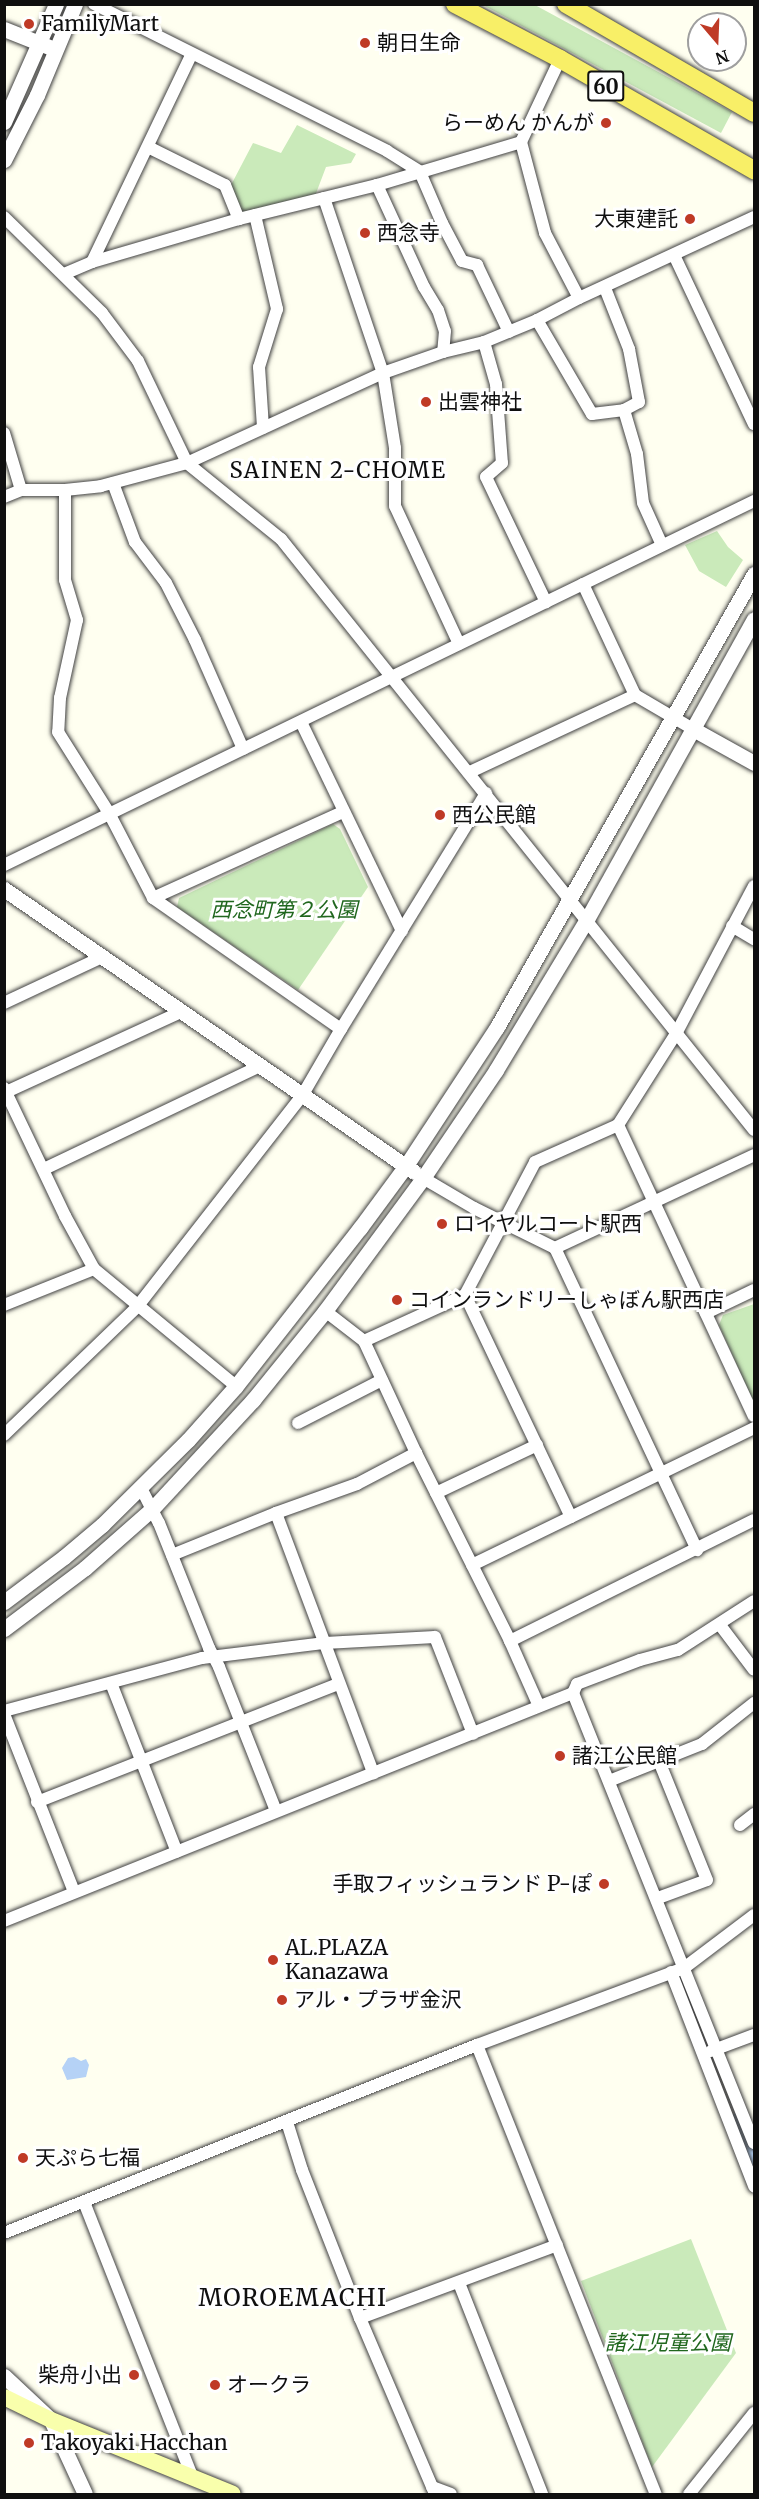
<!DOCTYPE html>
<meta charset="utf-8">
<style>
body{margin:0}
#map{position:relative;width:759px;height:2499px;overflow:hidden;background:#fffff0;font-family:Merriweather,"Noto Sans JP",serif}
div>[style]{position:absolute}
.green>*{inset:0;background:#caeaba}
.water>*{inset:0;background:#b5d2f6}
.canal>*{height:15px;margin:-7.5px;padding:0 7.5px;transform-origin:7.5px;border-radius:7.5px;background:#b5d2f6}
.roads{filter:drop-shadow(0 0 2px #424242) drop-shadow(0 0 2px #424242)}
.minor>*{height:12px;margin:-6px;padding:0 6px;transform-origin:6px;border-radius:6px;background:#fff}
.tertiary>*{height:15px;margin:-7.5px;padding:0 7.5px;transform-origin:7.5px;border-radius:7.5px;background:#fff}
.secondary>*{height:16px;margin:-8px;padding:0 8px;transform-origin:8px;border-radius:8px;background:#f9ffac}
.primary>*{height:18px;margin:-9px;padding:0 9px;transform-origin:9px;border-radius:9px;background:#f8ef67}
.dots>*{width:16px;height:16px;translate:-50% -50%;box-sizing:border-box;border:3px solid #fff;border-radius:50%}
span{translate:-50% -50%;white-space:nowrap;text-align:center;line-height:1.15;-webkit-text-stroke:6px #fff;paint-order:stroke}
.shield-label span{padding:2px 4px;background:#fff;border:2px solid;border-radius:4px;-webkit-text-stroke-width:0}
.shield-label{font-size:20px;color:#0f0f0f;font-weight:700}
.poi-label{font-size:21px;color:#0f0f0f}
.left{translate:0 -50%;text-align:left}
.right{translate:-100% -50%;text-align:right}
.park-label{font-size:21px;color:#20671e;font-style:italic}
.neighbourhood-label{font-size:22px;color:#0f0f0f;letter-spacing:1.5px}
.quarter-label{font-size:24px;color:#0f0f0f;letter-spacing:1.5px}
.frame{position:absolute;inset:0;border:6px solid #0f0f0f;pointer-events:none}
.north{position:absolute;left:687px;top:12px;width:60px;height:60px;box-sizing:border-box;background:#fff;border:2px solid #9f9f9f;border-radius:50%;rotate:161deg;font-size:16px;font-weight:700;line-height:24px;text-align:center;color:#0f0f0f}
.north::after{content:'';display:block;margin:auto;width:21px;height:27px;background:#bf3a26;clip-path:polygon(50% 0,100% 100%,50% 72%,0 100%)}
</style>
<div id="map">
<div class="green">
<div style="clip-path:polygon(483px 5px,535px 5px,732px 112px,721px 133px)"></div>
<div style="clip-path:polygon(297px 125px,356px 154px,351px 163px,326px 167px,312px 204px,246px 221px,230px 187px,253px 143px,281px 153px)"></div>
<div style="clip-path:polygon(717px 531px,728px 547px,743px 560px,726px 587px,699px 571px,685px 545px)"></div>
<div style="clip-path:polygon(333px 824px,340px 829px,368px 887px,298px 990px,177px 907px,179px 898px)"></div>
<div style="clip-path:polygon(754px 1304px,754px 1403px,719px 1325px,723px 1315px)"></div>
<div style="clip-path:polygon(691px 2239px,736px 2353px,652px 2467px,581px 2281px)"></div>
</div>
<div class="water">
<div style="clip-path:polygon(74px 2057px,81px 2061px,86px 2059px,89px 2065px,86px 2077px,67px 2080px,62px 2068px,68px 2058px)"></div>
</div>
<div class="canal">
<div style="left:738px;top:2119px;width:43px;rotate:68.2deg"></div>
</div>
<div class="roads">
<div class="minor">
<div style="left:94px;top:4px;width:328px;rotate:26.6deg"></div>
<div style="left:387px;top:151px;width:39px;rotate:32deg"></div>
<div style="left:420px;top:172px;width:56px;rotate:66.7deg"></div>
<div style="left:442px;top:223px;width:43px;rotate:62.2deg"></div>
<div style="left:462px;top:261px;width:16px;rotate:15deg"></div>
<div style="left:477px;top:265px;width:74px;rotate:64.5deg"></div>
<div style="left:521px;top:142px;width:94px;rotate:75.2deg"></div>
<div style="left:545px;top:233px;width:73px;rotate:62.4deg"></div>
<div style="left:148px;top:147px;width:86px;rotate:26.3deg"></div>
<div style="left:225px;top:185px;width:37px;rotate:68deg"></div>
<div style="left:377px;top:185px;width:112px;rotate:65.3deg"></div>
<div style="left:424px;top:287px;width:27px;rotate:59deg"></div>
<div style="left:438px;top:310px;width:22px;rotate:72deg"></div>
<div style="left:445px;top:331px;width:21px;rotate:95deg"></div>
<div style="left:324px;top:198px;width:185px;rotate:71.4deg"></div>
<div style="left:383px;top:373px;width:76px;rotate:80.9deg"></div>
<div style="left:395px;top:448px;width:58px;rotate:90deg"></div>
<div style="left:395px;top:506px;width:152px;rotate:65.1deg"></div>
<div style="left:255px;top:215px;width:97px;rotate:76.8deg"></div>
<div style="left:277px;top:309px;width:61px;rotate:107.2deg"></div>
<div style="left:259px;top:367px;width:61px;rotate:86.2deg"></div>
<div style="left:4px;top:217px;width:137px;rotate:44.4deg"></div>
<div style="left:102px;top:313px;width:60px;rotate:53.1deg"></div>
<div style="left:138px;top:361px;width:113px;rotate:64.3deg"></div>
<div style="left:187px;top:463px;width:121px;rotate:39deg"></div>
<div style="left:281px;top:539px;width:757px;rotate:51.33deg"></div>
<div style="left:674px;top:255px;width:187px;rotate:64.7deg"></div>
<div style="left:92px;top:262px;width:229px;rotate:-64.4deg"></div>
<div style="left:64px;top:274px;width:30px;rotate:-23deg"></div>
<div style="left:92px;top:262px;width:153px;rotate:-16.3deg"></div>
<div style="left:239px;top:219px;width:142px;rotate:-13.8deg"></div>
<div style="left:377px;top:185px;width:150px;rotate:-16.6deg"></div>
<div style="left:521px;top:142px;width:92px;rotate:-64.8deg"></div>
<div style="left:605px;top:288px;width:66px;rotate:68.5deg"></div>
<div style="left:629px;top:349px;width:54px;rotate:79.3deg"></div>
<div style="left:639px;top:402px;width:17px;rotate:152deg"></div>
<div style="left:537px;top:320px;width:109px;rotate:59.7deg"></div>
<div style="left:592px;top:414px;width:32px;rotate:-7deg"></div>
<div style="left:624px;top:410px;width:46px;rotate:73.5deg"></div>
<div style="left:637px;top:454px;width:49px;rotate:83deg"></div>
<div style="left:643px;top:503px;width:46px;rotate:65.7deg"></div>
<div style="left:484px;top:342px;width:44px;rotate:74.1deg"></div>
<div style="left:496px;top:384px;width:79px;rotate:85.7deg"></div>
<div style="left:502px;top:463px;width:21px;rotate:139deg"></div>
<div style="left:486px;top:477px;width:139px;rotate:64.4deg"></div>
<div style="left:4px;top:433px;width:59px;rotate:73.4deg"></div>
<div style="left:113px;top:483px;width:63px;rotate:69.6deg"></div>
<div style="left:135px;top:542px;width:51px;rotate:52.9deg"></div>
<div style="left:166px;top:583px;width:64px;rotate:63deg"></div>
<div style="left:195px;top:640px;width:119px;rotate:66.2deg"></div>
<div style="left:65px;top:490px;width:90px;rotate:90deg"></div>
<div style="left:65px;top:580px;width:42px;rotate:73.3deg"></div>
<div style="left:77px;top:620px;width:80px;rotate:102.3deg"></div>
<div style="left:60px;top:698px;width:34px;rotate:93deg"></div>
<div style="left:58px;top:732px;width:96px;rotate:57.8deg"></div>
<div style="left:109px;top:813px;width:96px;rotate:62.6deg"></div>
<div style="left:153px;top:898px;width:229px;rotate:34.9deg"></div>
<div style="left:4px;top:497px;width:18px;rotate:-22deg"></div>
<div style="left:21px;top:490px;width:44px"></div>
<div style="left:65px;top:490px;width:36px;rotate:-6deg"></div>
<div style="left:101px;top:486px;width:89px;rotate:-15deg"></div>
<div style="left:187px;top:463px;width:216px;rotate:-24.7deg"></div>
<div style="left:383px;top:373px;width:64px;rotate:-19.3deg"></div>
<div style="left:443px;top:352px;width:42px;rotate:-13.7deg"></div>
<div style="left:484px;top:342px;width:57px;rotate:-22.5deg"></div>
<div style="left:537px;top:320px;width:47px;rotate:-27.6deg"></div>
<div style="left:579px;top:298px;width:193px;rotate:-24.8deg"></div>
<div style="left:583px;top:584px;width:123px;rotate:64.9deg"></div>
<div style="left:635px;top:695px;width:67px;rotate:30.4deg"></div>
<div style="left:301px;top:722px;width:232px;rotate:64.2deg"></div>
<div style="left:470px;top:772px;width:182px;rotate:-25deg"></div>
<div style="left:4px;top:865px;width:834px;rotate:-25.89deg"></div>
<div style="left:153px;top:898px;width:209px;rotate:-24.4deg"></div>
<div style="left:732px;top:926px;width:26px;rotate:31deg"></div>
<div style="left:4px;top:1003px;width:108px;rotate:-25.1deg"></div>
<div style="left:4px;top:1088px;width:142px;rotate:64.5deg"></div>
<div style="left:65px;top:1216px;width:60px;rotate:61.3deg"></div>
<div style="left:94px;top:1269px;width:184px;rotate:39.5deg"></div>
<div style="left:4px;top:1093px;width:195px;rotate:-24.6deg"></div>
<div style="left:618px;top:1125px;width:321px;rotate:65deg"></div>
<div style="left:44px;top:1169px;width:239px;rotate:-25.5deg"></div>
<div style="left:423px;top:1178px;width:59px;rotate:30.5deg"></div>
<div style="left:474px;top:1208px;width:90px;rotate:26.3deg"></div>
<div style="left:555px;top:1248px;width:334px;rotate:64.8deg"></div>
<div style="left:555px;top:1248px;width:220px;rotate:-25deg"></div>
<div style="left:465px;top:1295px;width:246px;rotate:64.5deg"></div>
<div style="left:4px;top:1305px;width:97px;rotate:-21.8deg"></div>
<div style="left:706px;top:1313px;width:53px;rotate:-25.6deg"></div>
<div style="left:364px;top:1341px;width:111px;rotate:-24.5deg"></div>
<div style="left:465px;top:1295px;width:150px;rotate:-62.2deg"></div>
<div style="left:535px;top:1162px;width:91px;rotate:-24deg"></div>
<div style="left:618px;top:1125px;width:110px;rotate:-57.6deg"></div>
<div style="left:677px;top:1032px;width:165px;rotate:-62.2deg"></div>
<div style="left:298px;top:1423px;width:94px;rotate:-27.1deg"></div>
<div style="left:4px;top:1435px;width:185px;rotate:-43.9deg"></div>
<div style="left:137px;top:1307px;width:268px;rotate:-52deg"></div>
<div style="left:302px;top:1096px;width:78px;rotate:-59.8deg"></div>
<div style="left:341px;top:1029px;width:277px;rotate:-58.4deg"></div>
<div style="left:416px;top:1453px;width:210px;rotate:63.4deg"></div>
<div style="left:510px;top:1641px;width:71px;rotate:66deg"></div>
<div style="left:141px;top:1488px;width:39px;rotate:63deg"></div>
<div style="left:159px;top:1523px;width:135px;rotate:68.2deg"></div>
<div style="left:209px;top:1648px;width:21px;rotate:62deg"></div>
<div style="left:219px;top:1667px;width:155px;rotate:68.4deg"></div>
<div style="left:436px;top:1493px;width:112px;rotate:-25.4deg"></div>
<div style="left:276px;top:1513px;width:278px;rotate:69.5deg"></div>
<div style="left:172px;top:1555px;width:112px;rotate:-22deg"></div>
<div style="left:276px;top:1513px;width:86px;rotate:-19.7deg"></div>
<div style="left:357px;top:1484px;width:67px;rotate:-27.7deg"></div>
<div style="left:416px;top:1453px;width:123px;rotate:-114.9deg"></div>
<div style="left:364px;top:1341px;width:49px;rotate:-142.4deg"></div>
<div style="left:472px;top:1565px;width:314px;rotate:-25.9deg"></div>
<div style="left:720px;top:1625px;width:56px;rotate:52.9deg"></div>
<div style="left:510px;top:1641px;width:272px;rotate:-26.4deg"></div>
<div style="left:111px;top:1683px;width:181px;rotate:68.7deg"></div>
<div style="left:573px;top:1693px;width:485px;rotate:68.1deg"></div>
<div style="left:4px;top:1711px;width:205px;rotate:-15deg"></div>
<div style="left:202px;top:1658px;width:124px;rotate:-7deg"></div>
<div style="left:325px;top:1643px;width:110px;rotate:-3.1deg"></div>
<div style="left:435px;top:1637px;width:104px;rotate:68.6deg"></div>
<div style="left:4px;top:1714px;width:191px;rotate:68.5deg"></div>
<div style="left:609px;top:1781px;width:100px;rotate:-21.7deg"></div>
<div style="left:702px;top:1744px;width:66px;rotate:-38.3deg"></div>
<div style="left:37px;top:1802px;width:323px;rotate:-21.4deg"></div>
<div style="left:740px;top:1825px;width:18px;rotate:-38deg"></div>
<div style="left:658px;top:1898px;width:52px;rotate:-20.2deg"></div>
<div style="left:707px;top:1880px;width:128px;rotate:-112deg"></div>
<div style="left:4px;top:1921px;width:613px;rotate:-21.84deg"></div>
<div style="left:573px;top:1693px;width:10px;rotate:-66deg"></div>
<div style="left:577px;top:1684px;width:67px;rotate:-20.9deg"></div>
<div style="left:640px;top:1660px;width:39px;rotate:-15deg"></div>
<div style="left:678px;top:1650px;width:90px;rotate:-32.8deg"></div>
<div style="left:671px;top:1972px;width:230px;rotate:68.8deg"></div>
<div style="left:477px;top:2045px;width:483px;rotate:68.3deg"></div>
<div style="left:711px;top:2051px;width:46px;rotate:-20.4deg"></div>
<div style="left:287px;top:2122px;width:50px;rotate:72.6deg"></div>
<div style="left:302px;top:2170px;width:159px;rotate:68.6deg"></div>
<div style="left:360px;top:2318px;width:191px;rotate:66.9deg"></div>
<div style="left:84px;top:2202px;width:295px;rotate:68.5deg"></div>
<div style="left:4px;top:2233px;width:509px;rotate:-21.68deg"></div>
<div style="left:477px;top:2045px;width:221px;rotate:-20.4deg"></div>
<div style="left:684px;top:1968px;width:88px;rotate:-37.1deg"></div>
<div style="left:459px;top:2283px;width:227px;rotate:68.5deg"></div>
<div style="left:360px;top:2318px;width:210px;rotate:-20.3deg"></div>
<div style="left:432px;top:2487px;width:20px;rotate:20deg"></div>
<div style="left:689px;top:2494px;width:104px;rotate:-51.3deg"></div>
</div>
<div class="tertiary">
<div style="left:4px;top:29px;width:48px;rotate:21.8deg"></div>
<div style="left:4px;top:122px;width:129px;rotate:-66.2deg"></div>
<div style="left:4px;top:160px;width:73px;rotate:-63.1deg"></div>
<div style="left:37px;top:95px;width:99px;rotate:-67.3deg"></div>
<div style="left:693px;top:729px;width:70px;rotate:29.1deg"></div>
<div style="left:4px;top:889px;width:498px;rotate:34.6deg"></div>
<div style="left:4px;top:1602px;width:75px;rotate:-36.9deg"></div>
<div style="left:64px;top:1557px;width:50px;rotate:-40.1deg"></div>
<div style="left:102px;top:1525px;width:121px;rotate:-44.7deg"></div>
<div style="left:188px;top:1440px;width:72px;rotate:-48.4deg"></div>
<div style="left:236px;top:1386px;width:201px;rotate:-51.9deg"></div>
<div style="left:360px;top:1228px;width:76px;rotate:-53.6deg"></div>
<div style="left:405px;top:1167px;width:168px;rotate:-56.7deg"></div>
<div style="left:497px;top:1027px;width:521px;rotate:-60.43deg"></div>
<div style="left:4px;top:1629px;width:101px;rotate:-37deg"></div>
<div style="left:85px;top:1568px;width:89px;rotate:-41.4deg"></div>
<div style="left:152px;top:1509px;width:149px;rotate:-47.2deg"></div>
<div style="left:253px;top:1400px;width:114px;rotate:-51deg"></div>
<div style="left:325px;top:1311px;width:165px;rotate:-53.6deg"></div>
<div style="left:423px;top:1178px;width:130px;rotate:-55.9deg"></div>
<div style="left:496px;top:1070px;width:176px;rotate:-58.9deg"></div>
<div style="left:587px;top:919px;width:343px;rotate:-60.9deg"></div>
<div style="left:4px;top:2376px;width:64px;rotate:43.1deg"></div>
<div style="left:51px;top:2420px;width:81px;rotate:65.3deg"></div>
</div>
<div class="secondary">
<div style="left:4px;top:2397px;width:52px;rotate:26.1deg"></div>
<div style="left:51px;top:2420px;width:196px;rotate:22.1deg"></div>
</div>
<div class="primary">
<div style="left:455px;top:4px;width:119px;rotate:27.6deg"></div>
<div style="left:560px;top:59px;width:224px;rotate:29.8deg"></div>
<div style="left:566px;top:4px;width:217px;rotate:30.1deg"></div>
</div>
</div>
<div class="dots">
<div style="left:29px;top:24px;background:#bf3a26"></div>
<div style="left:365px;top:43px;background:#bf3a26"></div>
<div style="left:606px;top:123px;background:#bf3a26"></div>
<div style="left:690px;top:219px;background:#bf3a26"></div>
<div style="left:365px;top:233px;background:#bf3a26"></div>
<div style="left:426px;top:402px;background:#bf3a26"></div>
<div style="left:440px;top:815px;background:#bf3a26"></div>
<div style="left:442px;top:1224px;background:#bf3a26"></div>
<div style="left:397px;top:1300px;background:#bf3a26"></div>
<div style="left:560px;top:1756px;background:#bf3a26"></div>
<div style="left:604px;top:1884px;background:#bf3a26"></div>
<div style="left:273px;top:1960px;background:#bf3a26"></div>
<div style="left:282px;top:2000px;background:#bf3a26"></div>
<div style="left:23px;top:2158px;background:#bf3a26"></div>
<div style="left:134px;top:2375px;background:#bf3a26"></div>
<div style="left:215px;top:2385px;background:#bf3a26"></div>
<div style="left:29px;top:2443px;background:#bf3a26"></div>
</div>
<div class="shield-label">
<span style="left:606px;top:86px">60</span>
</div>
<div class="poi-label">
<span class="left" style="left:41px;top:24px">FamilyMart</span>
<span class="left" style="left:377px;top:43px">朝日生命</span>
<span class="right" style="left:594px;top:123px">らーめん かんが</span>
<span class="right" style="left:678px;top:219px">大東建託</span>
<span class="left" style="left:377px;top:233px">西念寺</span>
<span class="left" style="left:438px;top:402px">出雲神社</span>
<span class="left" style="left:452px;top:815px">西公民館</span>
<span class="left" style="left:454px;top:1224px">ロイヤルコート駅西</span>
<span class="left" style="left:409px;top:1300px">コインランドリーしゃぼん駅西店</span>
<span class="left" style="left:572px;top:1756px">諸江公民館</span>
<span class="right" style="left:592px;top:1884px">手取フィッシュランド P-ぽ</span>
<span class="left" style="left:285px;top:1960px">AL.PLAZA<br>Kanazawa</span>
<span class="left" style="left:294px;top:2000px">アル・プラザ金沢</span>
<span class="left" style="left:35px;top:2158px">天ぷら七福</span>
<span class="right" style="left:122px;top:2375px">柴舟小出</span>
<span class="left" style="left:227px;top:2385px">オークラ</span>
<span class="left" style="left:41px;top:2443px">Takoyaki Hacchan</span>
</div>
<div class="park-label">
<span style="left:284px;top:910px">西念町第２公園</span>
<span style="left:668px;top:2343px">諸江児童公園</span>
</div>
<div class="neighbourhood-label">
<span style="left:338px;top:471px">SAINEN 2-CHOME</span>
</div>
<div class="quarter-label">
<span style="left:293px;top:2298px">MOROEMACHI</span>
</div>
<div class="frame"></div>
<div class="north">N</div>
</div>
